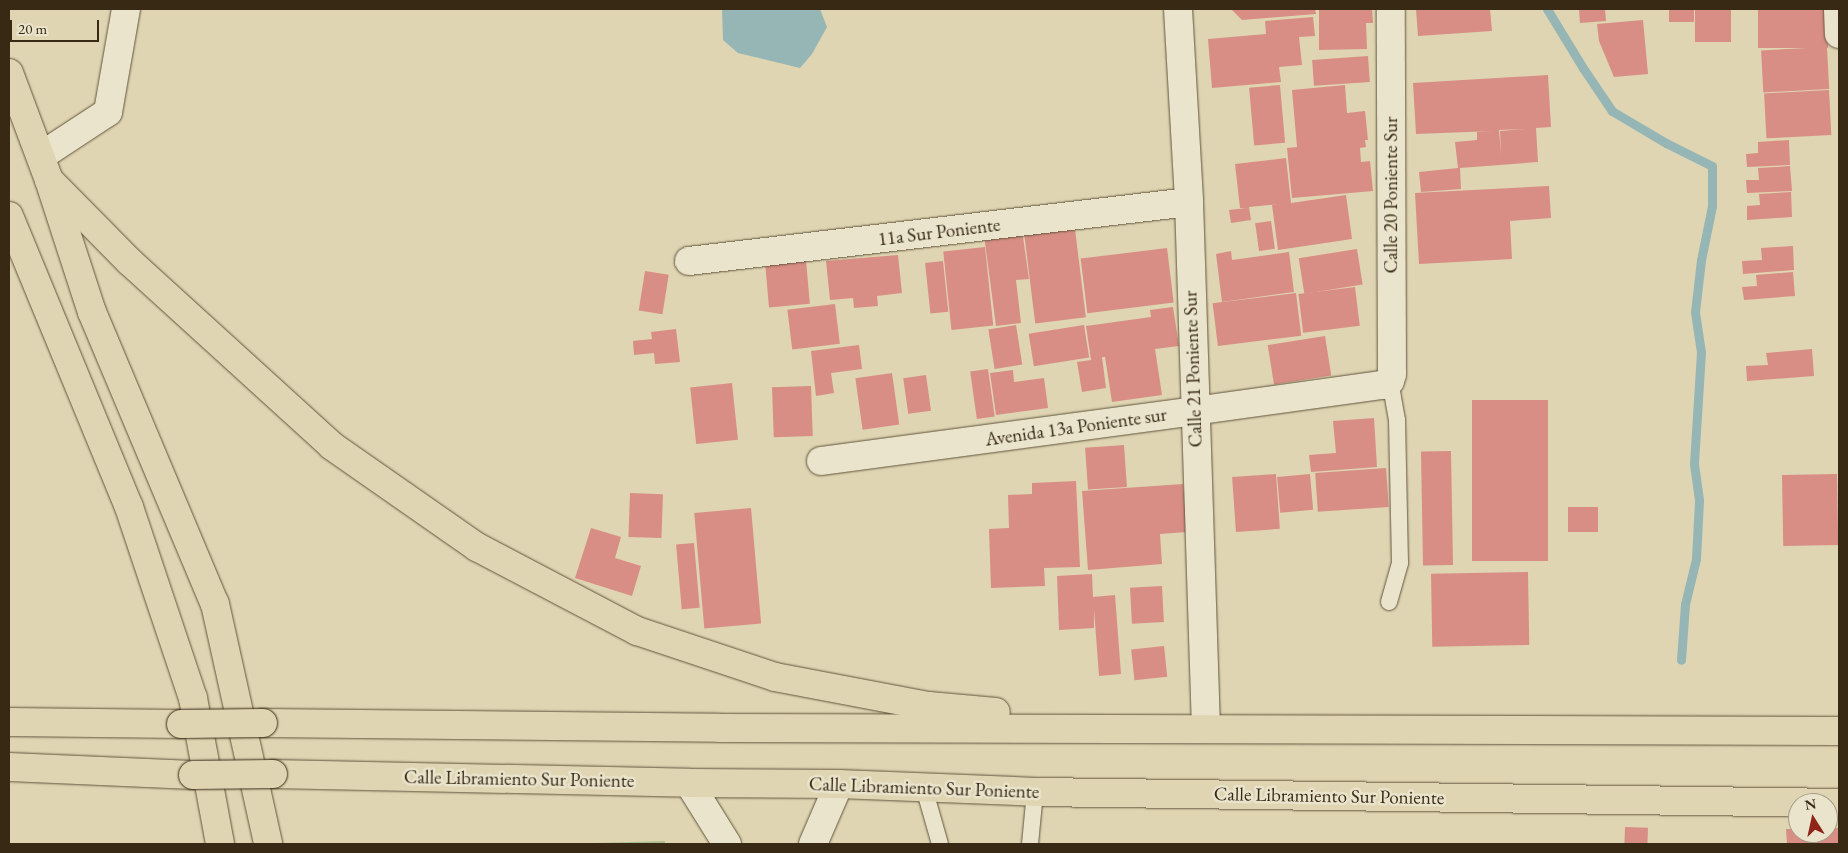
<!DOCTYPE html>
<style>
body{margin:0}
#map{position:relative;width:1848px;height:853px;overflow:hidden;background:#dfd5b2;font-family:"EB Garamond",serif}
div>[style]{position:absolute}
.green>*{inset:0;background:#adbe90}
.water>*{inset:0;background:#96b6b6}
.stream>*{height:9px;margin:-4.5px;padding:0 4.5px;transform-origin:4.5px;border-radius:4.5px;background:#96b6b6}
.building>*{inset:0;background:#d88e84;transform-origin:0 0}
.roads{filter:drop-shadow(0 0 1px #62543c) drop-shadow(0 0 1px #62543c)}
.lane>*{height:16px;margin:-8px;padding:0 8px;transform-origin:8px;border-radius:8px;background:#eae4cd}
.street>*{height:28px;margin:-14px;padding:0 14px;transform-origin:14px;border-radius:14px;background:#eae4cd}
.primary>*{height:28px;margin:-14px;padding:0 14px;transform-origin:14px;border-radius:14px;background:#dfd5b2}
.bridges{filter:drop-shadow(0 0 1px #382915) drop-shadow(0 0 1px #382915)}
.primary-bridge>*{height:28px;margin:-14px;padding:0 14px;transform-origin:14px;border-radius:14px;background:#dfd5b2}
span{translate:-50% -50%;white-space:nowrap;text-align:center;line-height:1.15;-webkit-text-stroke:5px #eae4cd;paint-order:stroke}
.street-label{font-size:19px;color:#382915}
.frame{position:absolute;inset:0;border:10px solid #382915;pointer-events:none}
.north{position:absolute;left:1788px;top:793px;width:50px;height:50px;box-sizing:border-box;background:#eae4cd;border:1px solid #a39983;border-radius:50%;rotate:350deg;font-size:14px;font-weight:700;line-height:20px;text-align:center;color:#382915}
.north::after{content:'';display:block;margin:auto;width:18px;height:22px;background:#8f2418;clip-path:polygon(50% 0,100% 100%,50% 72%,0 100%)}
.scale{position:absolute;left:10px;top:20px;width:89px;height:22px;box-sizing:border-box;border:2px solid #382915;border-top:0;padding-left:6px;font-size:15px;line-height:18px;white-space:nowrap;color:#382915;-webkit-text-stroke:4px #eae4cd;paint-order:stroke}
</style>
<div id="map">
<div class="green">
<div style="clip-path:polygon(665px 841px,665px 844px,560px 844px)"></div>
</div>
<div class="water">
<div style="clip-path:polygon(722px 9px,820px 9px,827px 27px,812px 54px,800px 68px,738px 53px,723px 40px)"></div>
</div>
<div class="stream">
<div style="left:1547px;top:9px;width:69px;rotate:58.6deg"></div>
<div style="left:1583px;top:68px;width:52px;rotate:56deg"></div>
<div style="left:1612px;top:111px;width:63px;rotate:30.7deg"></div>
<div style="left:1666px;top:143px;width:51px;rotate:26.6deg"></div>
<div style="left:1712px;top:166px;width:40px;rotate:90deg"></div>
<div style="left:1712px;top:206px;width:55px;rotate:101.5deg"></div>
<div style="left:1701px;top:260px;width:52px;rotate:96.6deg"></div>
<div style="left:1695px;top:312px;width:40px;rotate:81.5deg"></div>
<div style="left:1701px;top:352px;width:112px;rotate:93.6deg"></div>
<div style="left:1694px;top:464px;width:37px;rotate:82deg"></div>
<div style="left:1699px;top:501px;width:58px;rotate:93deg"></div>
<div style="left:1696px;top:559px;width:46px;rotate:103.7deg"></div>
<div style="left:1685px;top:604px;width:56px;rotate:94.1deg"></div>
</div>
<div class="building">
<div style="clip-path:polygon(1231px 9px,1315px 9px,1316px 14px,1242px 20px)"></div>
<div style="clip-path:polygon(1319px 9px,1372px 9px,1373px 23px,1366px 23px,1367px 49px,1319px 50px)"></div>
<div style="clip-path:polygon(1416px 9px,1490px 9px,1492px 31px,1418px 36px)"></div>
<div style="clip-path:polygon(1579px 9px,1605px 9px,1606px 21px,1580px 23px)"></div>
<div style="left:1669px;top:9px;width:25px;height:13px"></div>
<div style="left:1695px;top:9px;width:36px;height:33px"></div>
<div style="left:1758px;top:9px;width:70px;height:39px"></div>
<div style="clip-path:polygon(1313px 17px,1315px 36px,1299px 37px,1302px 65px,1279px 67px,1281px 82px,1212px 88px,1208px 39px,1266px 34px,1265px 21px)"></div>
<div style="clip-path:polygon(1643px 20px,1648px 74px,1614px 77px,1599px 41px,1597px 24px)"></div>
<div style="left:1827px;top:47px;width:42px;height:66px;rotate:87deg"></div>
<div style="left:1368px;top:56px;width:26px;height:56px;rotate:86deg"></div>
<div style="clip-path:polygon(evenodd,1548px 75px,1551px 127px,1536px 128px,1538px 162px,1460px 168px,1461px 189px,1421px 192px,1419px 172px,1458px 168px,1455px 142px,1477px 140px,1477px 132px,1493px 131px,1416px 134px,1413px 83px,1548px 75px,1525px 129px,1500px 131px,1501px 155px,1499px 130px,1525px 129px)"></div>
<div style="left:1280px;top:85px;width:58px;height:31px;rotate:85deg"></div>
<div style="clip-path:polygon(1345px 85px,1347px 113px,1365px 111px,1368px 140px,1365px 140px,1366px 147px,1360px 148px,1361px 162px,1370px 161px,1373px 191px,1292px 198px,1287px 148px,1297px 147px,1292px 90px)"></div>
<div style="left:1829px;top:90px;width:45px;height:65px;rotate:87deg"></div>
<div style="clip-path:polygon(1789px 140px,1790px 165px,1747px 167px,1746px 154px,1758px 153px,1758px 142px)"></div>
<div style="clip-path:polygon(1286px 158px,1291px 203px,1346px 195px,1352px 239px,1278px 250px,1272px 205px,1279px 204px,1249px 207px,1251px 220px,1231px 223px,1229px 210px,1246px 208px,1240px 208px,1235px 164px)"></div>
<div style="clip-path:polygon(1790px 166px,1792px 191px,1747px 193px,1746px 180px,1759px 180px,1758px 168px)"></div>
<div style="clip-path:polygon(1549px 186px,1551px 218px,1510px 221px,1512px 259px,1419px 264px,1415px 193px)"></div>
<div style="clip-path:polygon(1791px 192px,1792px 217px,1747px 220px,1747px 206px,1760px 205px,1759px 194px)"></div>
<div style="left:1271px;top:221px;width:28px;height:16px;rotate:82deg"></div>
<div style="left:1075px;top:229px;width:89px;height:51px;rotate:83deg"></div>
<div style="clip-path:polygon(1022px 230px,1029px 279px,1016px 280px,1021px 323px,996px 326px,984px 235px)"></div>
<div style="clip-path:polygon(1793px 246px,1794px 270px,1743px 274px,1742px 261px,1762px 260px,1761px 248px)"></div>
<div style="left:985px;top:247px;width:79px;height:42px;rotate:84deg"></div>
<div style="left:1167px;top:248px;width:55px;height:87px;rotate:83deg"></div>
<div style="left:1357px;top:249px;width:36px;height:59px;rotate:81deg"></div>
<div style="clip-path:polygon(1231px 251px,1232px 260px,1289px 252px,1294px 292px,1222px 302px,1216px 254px)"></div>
<div style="clip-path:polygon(898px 255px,902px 293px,877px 296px,878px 306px,854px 308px,853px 298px,830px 300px,826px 261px)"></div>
<div style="left:806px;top:260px;width:44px;height:41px;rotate:85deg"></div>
<div style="left:943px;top:261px;width:51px;height:18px;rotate:84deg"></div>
<div style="left:645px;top:271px;width:24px;height:40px;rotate:9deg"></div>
<div style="clip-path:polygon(1793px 272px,1795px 296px,1744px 300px,1742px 287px,1757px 286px,1756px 275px)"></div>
<div style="left:1355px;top:287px;width:39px;height:57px;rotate:83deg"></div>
<div style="left:1296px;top:293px;width:43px;height:84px;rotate:83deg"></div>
<div style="left:835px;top:304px;width:40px;height:48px;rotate:83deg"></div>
<div style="clip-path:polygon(1173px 307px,1179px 346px,1155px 349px,1162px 395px,1112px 402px,1105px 357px,1102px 357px,1106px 388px,1082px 392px,1077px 362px,1091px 360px,1086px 326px,1151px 317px,1150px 310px)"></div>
<div style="left:1016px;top:325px;width:40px;height:28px;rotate:81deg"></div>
<div style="left:1084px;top:325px;width:33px;height:56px;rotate:81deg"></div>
<div style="clip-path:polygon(676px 329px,680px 362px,655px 364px,654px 353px,634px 355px,633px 341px,652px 339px,651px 332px)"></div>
<div style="left:1325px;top:336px;width:40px;height:58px;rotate:81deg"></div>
<div style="clip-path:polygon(859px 345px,862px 369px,831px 373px,834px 393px,816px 396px,811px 351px)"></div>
<div style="clip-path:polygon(1812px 349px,1814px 376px,1747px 381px,1746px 366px,1768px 365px,1766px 353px)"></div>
<div style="left:988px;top:369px;width:48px;height:18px;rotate:82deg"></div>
<div style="clip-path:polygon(1013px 370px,1014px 382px,1044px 378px,1048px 408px,996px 415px,990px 373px)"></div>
<div style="left:892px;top:373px;width:52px;height:37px;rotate:82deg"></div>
<div style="left:926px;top:375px;width:36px;height:23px;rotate:82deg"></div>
<div style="left:732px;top:383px;width:57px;height:42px;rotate:84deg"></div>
<div style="left:811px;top:386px;width:50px;height:39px;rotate:88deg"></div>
<div style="left:1472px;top:400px;width:76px;height:161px"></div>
<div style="clip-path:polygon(1374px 418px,1377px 467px,1311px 472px,1309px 455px,1336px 453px,1333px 421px)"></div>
<div style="left:1124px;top:445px;width:42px;height:39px;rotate:86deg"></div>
<div style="left:1451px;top:451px;width:114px;height:30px;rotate:89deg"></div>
<div style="left:1386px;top:468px;width:39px;height:71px;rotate:86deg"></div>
<div style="left:1276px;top:474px;width:55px;height:44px;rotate:86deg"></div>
<div style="left:1310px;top:474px;width:36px;height:33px;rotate:85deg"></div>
<div style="left:1837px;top:474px;width:71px;height:55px;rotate:89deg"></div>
<div style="clip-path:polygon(1076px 481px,1080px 567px,1044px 568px,1045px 586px,991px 588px,989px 529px,1009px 528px,1008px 495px,1032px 494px,1032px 483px)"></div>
<div style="clip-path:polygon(1183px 484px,1187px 532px,1160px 534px,1162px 564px,1088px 570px,1082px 491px)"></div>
<div style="left:630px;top:493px;width:33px;height:44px;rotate:2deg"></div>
<div style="left:1568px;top:507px;width:30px;height:25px"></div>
<div style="left:751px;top:508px;width:116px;height:57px;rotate:85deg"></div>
<div style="clip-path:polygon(591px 528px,621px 537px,615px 558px,641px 566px,632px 596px,575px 578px)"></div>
<div style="left:694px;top:543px;width:65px;height:18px;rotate:85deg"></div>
<div style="left:1528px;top:572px;width:73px;height:97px;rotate:89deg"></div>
<div style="clip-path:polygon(1092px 574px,1093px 597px,1115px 595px,1121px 674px,1099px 676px,1094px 609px,1094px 628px,1059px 630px,1057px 576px)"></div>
<div style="left:1162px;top:586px;width:36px;height:32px;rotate:87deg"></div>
<div style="left:1164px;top:646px;width:31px;height:33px;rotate:84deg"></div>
<div style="left:1625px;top:827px;width:23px;height:17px;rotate:2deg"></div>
<div style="clip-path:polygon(1828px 828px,1839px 828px,1839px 844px,1787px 844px,1786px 829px,1798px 829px,1798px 833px,1828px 833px)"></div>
</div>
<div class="roads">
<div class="lane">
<div style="left:1389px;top:602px;width:41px;rotate:-74.2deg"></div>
<div style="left:1400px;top:563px;width:143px;rotate:-91.2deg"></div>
<div style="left:1397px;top:420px;width:40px;rotate:-100deg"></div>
<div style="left:924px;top:788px;width:58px;rotate:74.1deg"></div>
<div style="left:1030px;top:844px;width:52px;rotate:-84.5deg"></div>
</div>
<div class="street">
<div style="left:1178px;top:9px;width:193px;rotate:86.7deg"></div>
<div style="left:1189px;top:202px;width:527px;rotate:88.15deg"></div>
<div style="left:1838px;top:9px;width:25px;rotate:88deg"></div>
<div style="left:41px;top:156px;width:80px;rotate:-33.3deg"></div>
<div style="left:108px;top:112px;width:105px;rotate:-80.1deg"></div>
<div style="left:689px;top:261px;width:503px;rotate:-6.73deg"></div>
<div style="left:821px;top:461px;width:376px;rotate:-7.6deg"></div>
<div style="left:1194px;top:411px;width:190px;rotate:-7.9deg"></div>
<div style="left:1382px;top:385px;width:9px;rotate:-27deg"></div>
<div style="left:1390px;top:381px;width:7px;rotate:-74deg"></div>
<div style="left:1392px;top:374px;width:365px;rotate:-90.2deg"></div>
<div style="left:689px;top:783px;width:72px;rotate:58.1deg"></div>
<div style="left:813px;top:844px;width:65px;rotate:-66.6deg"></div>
</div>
<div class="primary">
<div style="left:9px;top:73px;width:114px;rotate:69.5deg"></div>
<div style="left:49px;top:180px;width:139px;rotate:72deg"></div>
<div style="left:92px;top:312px;width:317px;rotate:67.2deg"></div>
<div style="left:215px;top:604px;width:246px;rotate:77.5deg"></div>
<div style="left:49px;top:180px;width:115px;rotate:45.4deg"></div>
<div style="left:130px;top:262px;width:273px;rotate:42.3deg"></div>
<div style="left:332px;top:446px;width:177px;rotate:34.9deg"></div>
<div style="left:477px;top:547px;width:181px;rotate:27.7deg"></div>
<div style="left:637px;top:631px;width:145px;rotate:18.4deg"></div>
<div style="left:775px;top:677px;width:157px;rotate:10.7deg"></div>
<div style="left:929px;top:706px;width:67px;rotate:5.1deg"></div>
<div style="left:9px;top:216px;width:315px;rotate:67.6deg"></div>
<div style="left:129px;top:507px;width:201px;rotate:71.5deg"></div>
<div style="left:193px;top:698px;width:148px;rotate:79.5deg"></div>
<div style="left:9px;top:722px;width:172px;rotate:0.7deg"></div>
<div style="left:263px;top:723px;width:456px;rotate:0.6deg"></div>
<div style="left:719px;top:728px;width:1120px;rotate:0.15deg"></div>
<div style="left:9px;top:767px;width:184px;rotate:2.5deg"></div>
<div style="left:273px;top:774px;width:416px;rotate:1.2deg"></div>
<div style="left:689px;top:783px;width:150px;rotate:0.4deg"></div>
<div style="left:839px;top:784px;width:196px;rotate:2.3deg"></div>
<div style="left:1035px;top:792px;width:804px;rotate:0.78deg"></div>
</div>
</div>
<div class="bridges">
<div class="primary-bridge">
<div style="left:181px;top:724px;width:82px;rotate:-0.7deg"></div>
<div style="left:193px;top:775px;width:80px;rotate:-0.7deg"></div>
</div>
</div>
<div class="street-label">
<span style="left:1391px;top:195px;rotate:-90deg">Calle 20 Poniente Sur</span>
<span style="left:939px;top:232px;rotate:-7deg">11a Sur Poniente</span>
<span style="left:1193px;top:369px;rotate:-92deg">Calle 21 Poniente Sur</span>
<span style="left:1076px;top:427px;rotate:-8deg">Avenida 13a Poniente sur</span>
<span style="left:519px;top:779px;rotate:1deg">Calle Libramiento Sur Poniente</span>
<span style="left:924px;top:788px;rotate:2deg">Calle Libramiento Sur Poniente</span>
<span style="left:1329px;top:796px;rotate:1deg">Calle Libramiento Sur Poniente</span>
</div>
<div class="frame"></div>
<div class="north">N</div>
<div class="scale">20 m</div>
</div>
